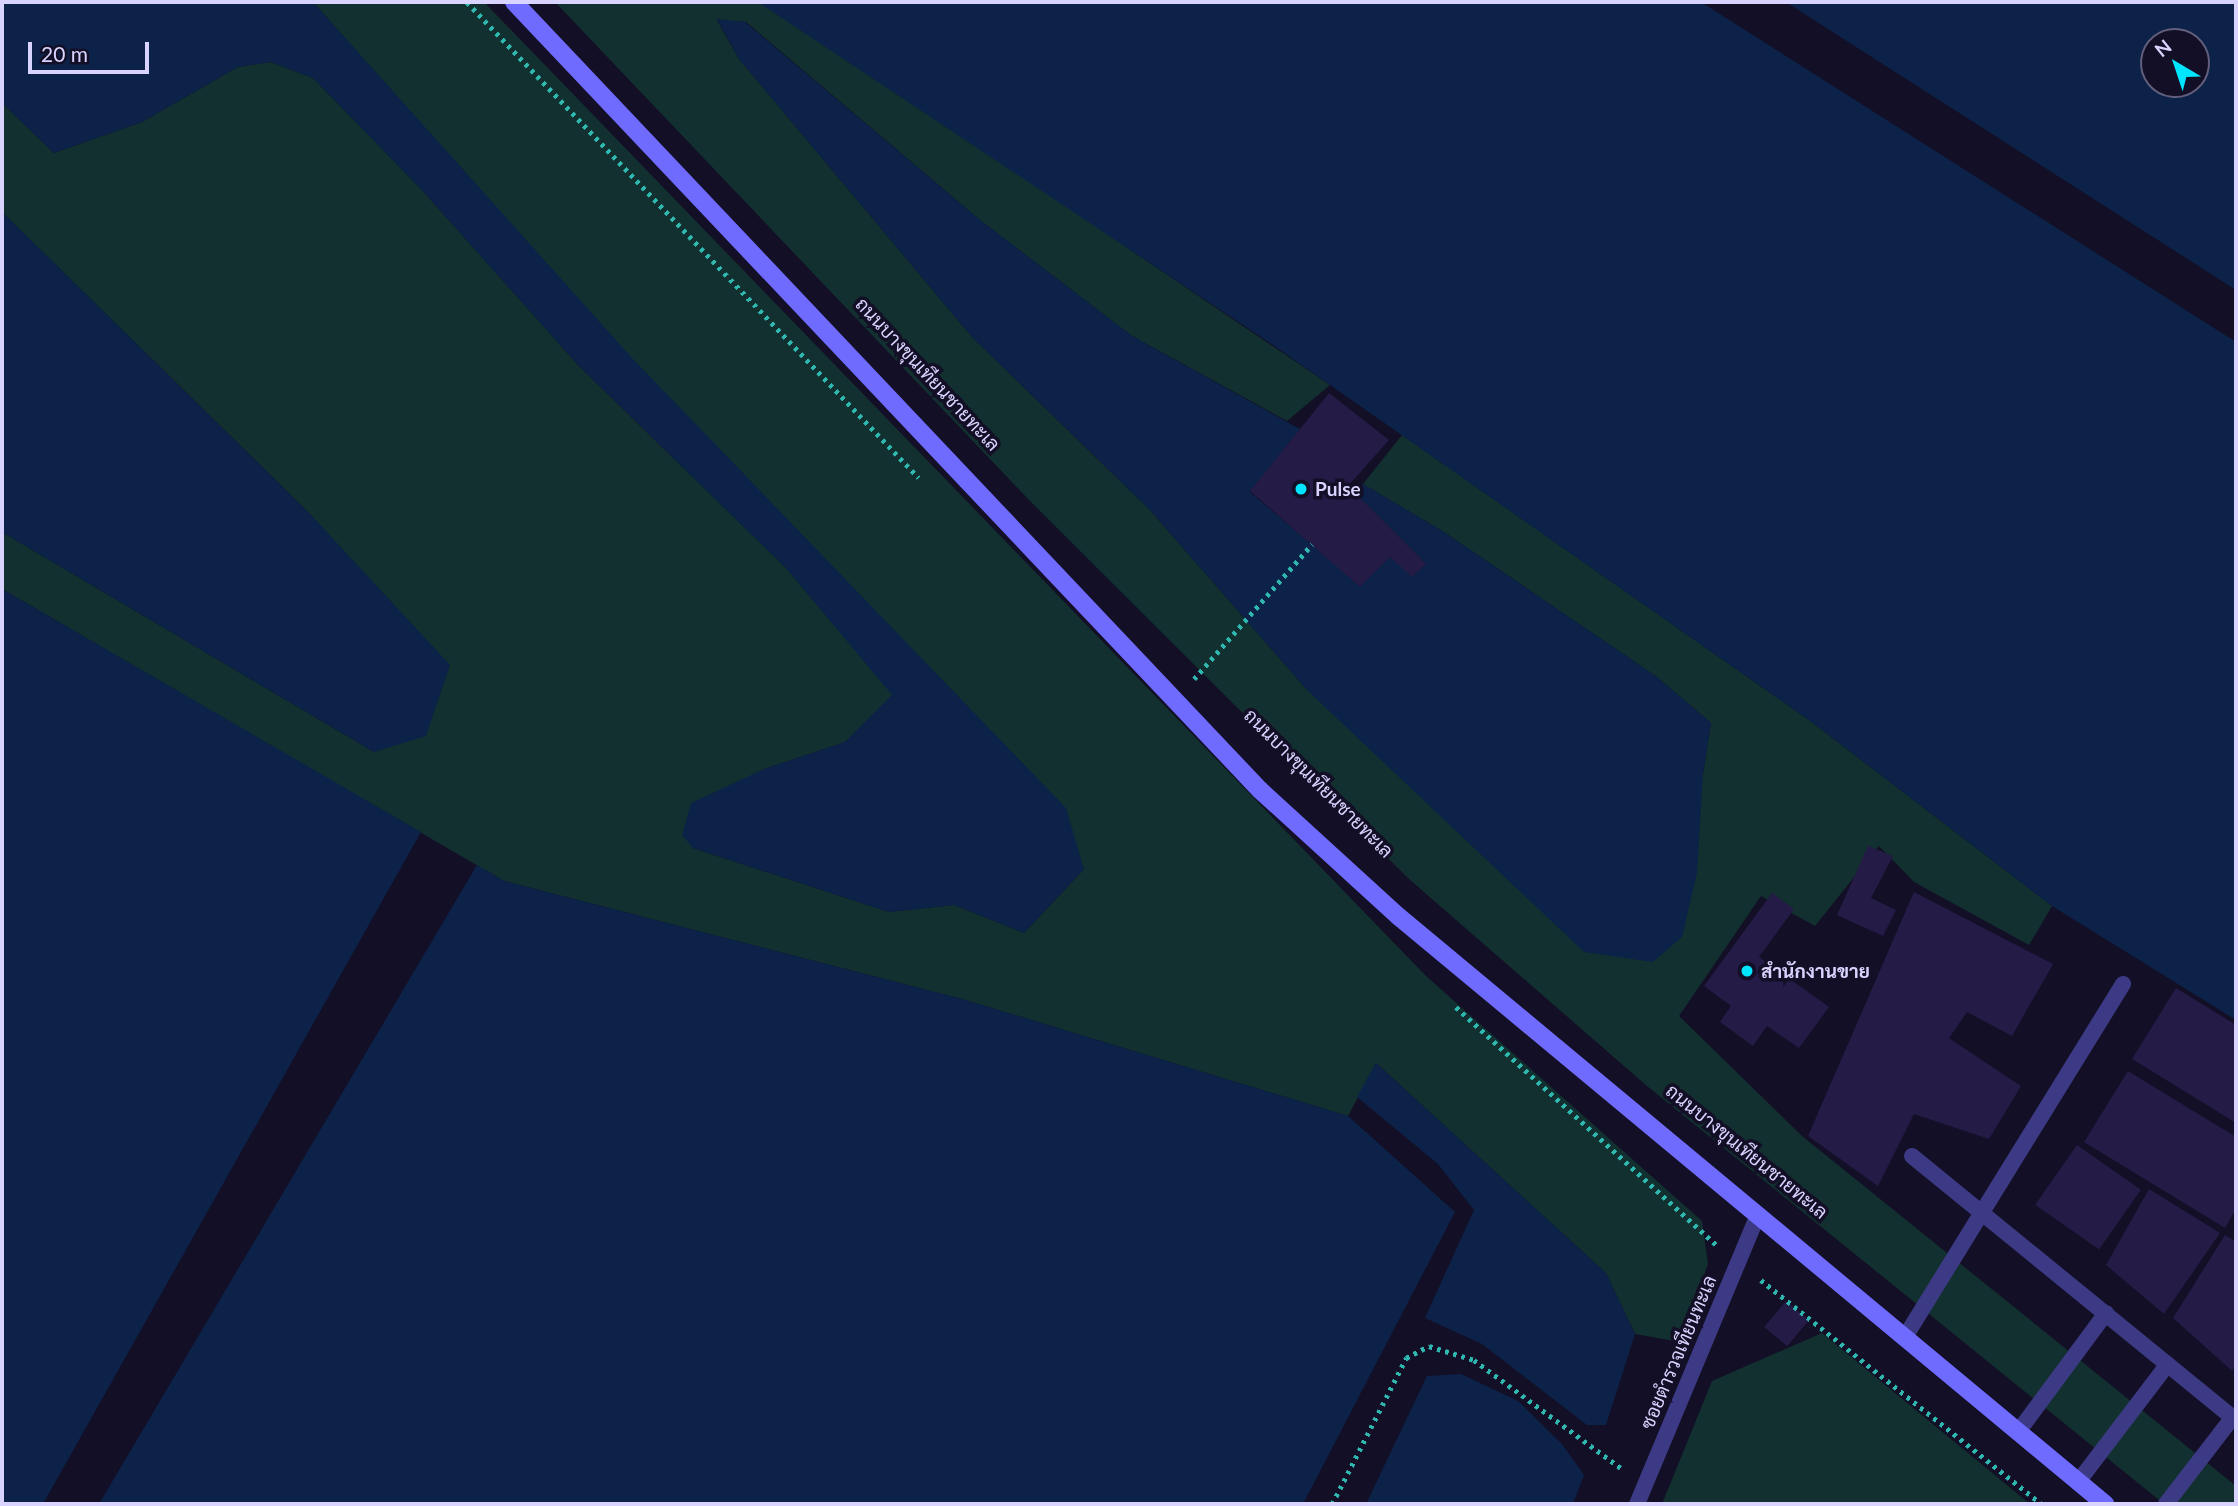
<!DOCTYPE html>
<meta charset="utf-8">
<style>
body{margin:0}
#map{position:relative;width:2238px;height:1506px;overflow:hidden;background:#130f26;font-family:Lato,Sarabun,sans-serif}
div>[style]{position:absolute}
.green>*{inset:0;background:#12302f}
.water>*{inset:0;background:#0c2248}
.building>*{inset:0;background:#241b47;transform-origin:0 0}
.path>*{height:4.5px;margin-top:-2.25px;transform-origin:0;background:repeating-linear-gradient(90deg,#2fb8b0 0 3.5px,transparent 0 8.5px)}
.service>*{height:16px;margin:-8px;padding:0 8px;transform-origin:8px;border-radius:8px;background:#3d3a85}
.secondary>*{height:18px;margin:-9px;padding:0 9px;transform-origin:9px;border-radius:9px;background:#6f6bff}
.dots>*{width:19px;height:19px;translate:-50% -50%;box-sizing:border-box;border:4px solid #130f26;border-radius:50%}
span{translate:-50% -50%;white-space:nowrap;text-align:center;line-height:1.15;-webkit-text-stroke:7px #130f26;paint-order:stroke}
.street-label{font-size:19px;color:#d9d4ff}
.poi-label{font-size:19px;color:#d9d4ff;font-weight:700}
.left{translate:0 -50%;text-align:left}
.frame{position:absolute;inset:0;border:4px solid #d9d4ff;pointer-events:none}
.north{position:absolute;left:2140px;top:28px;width:70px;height:70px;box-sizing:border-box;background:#130f26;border:2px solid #625e7d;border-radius:50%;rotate:321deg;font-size:19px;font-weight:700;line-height:28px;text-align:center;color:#d9d4ff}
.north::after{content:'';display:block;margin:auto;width:24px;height:32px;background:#00e5ff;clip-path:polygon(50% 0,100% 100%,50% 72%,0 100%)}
.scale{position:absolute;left:28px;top:42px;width:121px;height:32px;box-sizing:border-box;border:4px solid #d9d4ff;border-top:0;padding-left:9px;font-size:21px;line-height:24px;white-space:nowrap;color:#d9d4ff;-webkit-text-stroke:5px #130f26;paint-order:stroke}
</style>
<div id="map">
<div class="green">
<div style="clip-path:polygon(313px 2px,484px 2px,1426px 976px,1702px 1221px,1708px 1264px,1680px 1342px,1635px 1334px,1606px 1273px,1376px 1063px,1348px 1116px,962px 999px,504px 881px,2px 589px,2px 532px,374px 752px,312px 516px,2px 212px,2px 103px,54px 153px,142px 122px,238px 67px,271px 62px,313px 78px,421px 189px,578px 365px,786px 568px,893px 695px,845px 742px,764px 769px,693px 848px,889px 912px,954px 905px,1024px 933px,1084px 869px)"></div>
<div style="clip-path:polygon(555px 2px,758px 2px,791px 20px,1330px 385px,1287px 421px,1132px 336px,980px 220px,746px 22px,717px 20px,739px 59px,972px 337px,1149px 509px,1308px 691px,1703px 774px,1711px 723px,1657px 677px,1444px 532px,1363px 484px,1402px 435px,1809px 720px,2052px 906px,2029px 945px,1914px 882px,1879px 846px,1815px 926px,1761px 896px,1679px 1016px,1802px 1136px,2236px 1486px,2236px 1504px,2164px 1504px,1647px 1086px,1409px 879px,1029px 500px)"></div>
<div style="clip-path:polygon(1822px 1333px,2030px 1504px,1662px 1504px,1712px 1381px)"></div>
</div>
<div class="water">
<div style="clip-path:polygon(2px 2px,313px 2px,633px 359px,1066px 808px,1084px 869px,1024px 933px,954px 905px,889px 912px,693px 848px,682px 835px,691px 803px,764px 769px,845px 742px,892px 695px,786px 568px,578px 365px,421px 189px,313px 78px,271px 62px,238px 67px,142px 122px,54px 153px,2px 103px)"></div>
<div style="clip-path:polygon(758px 2px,1701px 2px,2236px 342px,2236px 1020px,2052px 906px,1809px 720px,1267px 341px)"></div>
<div style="clip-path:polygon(evenodd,1786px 2px,2236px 2px,2236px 290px,1853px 45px,1786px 2px,2196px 42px,2196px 84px,2154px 84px,2154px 42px,2196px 42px)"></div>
<div style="clip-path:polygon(717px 19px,745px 22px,980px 220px,1132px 336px,1300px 429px,1250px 492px,1360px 586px,1390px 557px,1412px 576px,1426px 564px,1357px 495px,1363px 484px,1444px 532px,1657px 677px,1711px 723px,1703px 774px,1697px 873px,1682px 937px,1653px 962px,1584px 952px,1308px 691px,1149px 509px,972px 337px,739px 59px)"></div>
<div style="clip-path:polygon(2px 212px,312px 516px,450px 665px,426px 736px,374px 752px,2px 532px)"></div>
<div style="clip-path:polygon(2px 589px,421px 832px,43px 1504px,2px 1504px)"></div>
<div style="clip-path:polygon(477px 865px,504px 881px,962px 999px,1348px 1116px,1455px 1212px,1303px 1504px,99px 1504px)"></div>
<div style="clip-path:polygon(1376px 1063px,1606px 1273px,1635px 1334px,1606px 1425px,1587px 1425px,1482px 1344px,1425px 1318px,1474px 1210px,1438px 1164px,1357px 1097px)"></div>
<div style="clip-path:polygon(1461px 1374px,1518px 1401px,1562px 1444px,1584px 1475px,1573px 1504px,1366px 1504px,1427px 1376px)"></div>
</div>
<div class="building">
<div style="clip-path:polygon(1329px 393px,1389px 440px,1348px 486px,1426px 564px,1412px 577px,1390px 557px,1360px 587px,1250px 491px)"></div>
<div style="clip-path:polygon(1868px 846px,1893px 856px,1871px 898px,1896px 910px,1883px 936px,1837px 915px)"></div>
<div style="clip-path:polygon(1914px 892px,2053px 964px,2012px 1036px,1967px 1012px,1949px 1038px,2021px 1086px,1989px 1139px,1914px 1114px,1878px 1186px,1808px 1136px)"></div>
<div style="clip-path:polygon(1772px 893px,1794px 909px,1759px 957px,1829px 1007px,1799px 1048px,1767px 1026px,1753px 1046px,1720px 1022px,1731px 1006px,1704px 986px)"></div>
<div style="clip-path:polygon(2176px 988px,2236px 1025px,2236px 1123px,2132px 1059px)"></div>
<div style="clip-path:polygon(2128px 1071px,2236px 1137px,2236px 1209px,2225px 1228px,2084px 1142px)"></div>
<div style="left:2077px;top:1145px;width:78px;height:73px;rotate:35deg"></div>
<div style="clip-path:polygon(2149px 1189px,2220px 1233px,2164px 1314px,2106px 1265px)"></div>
<div style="clip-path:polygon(2225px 1235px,2236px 1242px,2236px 1364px,2232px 1371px,2173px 1318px)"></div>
<div style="left:1786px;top:1301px;width:30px;height:34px;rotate:40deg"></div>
</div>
<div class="path">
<div style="left:467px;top:2px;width:656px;rotate:46.48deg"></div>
<div style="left:1194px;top:679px;width:179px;rotate:-48.8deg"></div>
<div style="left:1456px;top:1007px;width:352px;rotate:42.4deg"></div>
<div style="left:1761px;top:1280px;width:359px;rotate:38.6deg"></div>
<div style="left:1332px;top:1504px;width:164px;rotate:-63.1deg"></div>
<div style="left:1406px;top:1358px;width:26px;rotate:-28deg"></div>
<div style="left:1429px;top:1346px;width:47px;rotate:17.3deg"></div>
<div style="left:1474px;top:1360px;width:182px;rotate:36.3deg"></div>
</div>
<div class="service">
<div style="left:1912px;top:1156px;width:418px;rotate:39.2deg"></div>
<div style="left:1905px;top:1337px;width:415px;rotate:-58.3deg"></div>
<div style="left:2018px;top:1432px;width:148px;rotate:-53.5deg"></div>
<div style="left:2078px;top:1482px;width:148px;rotate:-52.7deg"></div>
<div style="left:1637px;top:1504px;width:313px;rotate:-67.3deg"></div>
<div style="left:2166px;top:1504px;width:110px;rotate:-52.4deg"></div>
</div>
<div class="secondary">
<div style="left:514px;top:2px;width:1085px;rotate:46.57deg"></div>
<div style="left:1260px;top:790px;width:187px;rotate:42.4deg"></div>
<div style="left:1398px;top:916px;width:920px;rotate:39.75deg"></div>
</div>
<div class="dots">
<div style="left:1301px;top:489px;background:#00e5ff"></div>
<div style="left:1747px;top:971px;background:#00e5ff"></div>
</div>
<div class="street-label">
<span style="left:928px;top:374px;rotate:47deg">ถนนบางขุนเทียนชายทะเล</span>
<span style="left:1319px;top:783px;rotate:45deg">ถนนบางขุนเทียนชายทะเล</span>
<span style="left:1747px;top:1151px;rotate:39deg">ถนนบางขุนเทียนชายทะเล</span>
<span style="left:1678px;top:1352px;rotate:-67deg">ซอยตำรวจเทียนทะเล</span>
</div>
<div class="poi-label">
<span class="left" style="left:1315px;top:489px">Pulse</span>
<span class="left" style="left:1761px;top:971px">สำนักงานขาย</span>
</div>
<div class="frame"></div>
<div class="north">N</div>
<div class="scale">20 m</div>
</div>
